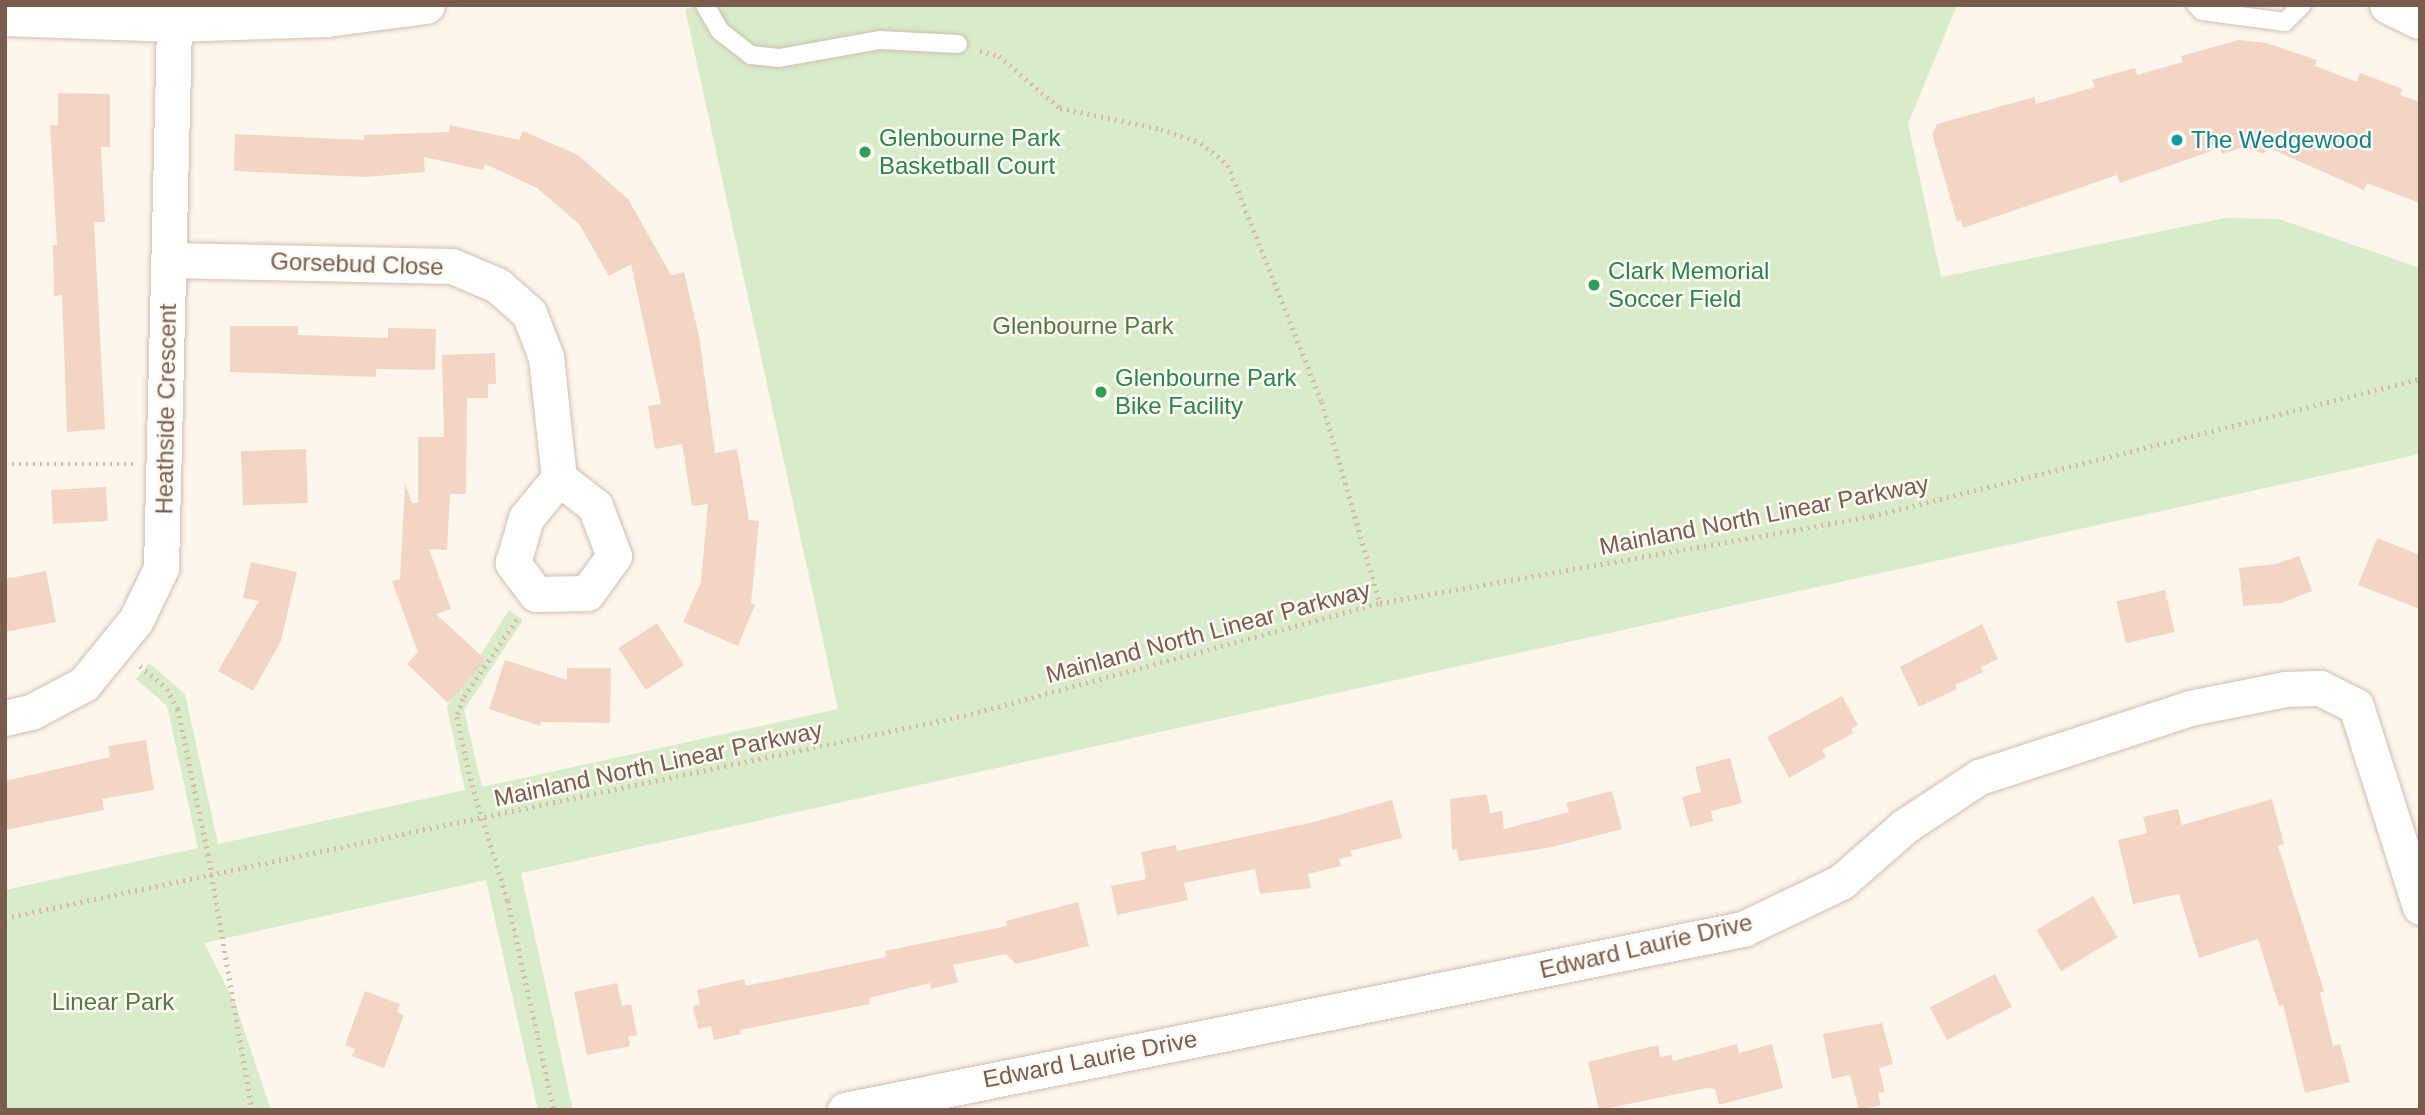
<!DOCTYPE html>
<style>
body{margin:0}
#map{position:relative;width:2425px;height:1115px;overflow:hidden;background:#fdf6ec;font-family:Helvetica,sans-serif}
div>[style]{position:absolute}
.green>*{inset:0;background:#d8ecc9}
.building>*{inset:0;background:#f3d5c3;transform-origin:0 0}
.path>*{height:4.5px;margin-top:-2.25px;transform-origin:0;background:repeating-linear-gradient(90deg,#d9b8a5 0 2px,transparent 0 7px)}
.roads{filter:drop-shadow(0 0 2px #d1beb0) drop-shadow(0 0 2px #d1beb0)}
.lane>*{height:18px;margin:-9px;padding:0 9px;transform-origin:9px;border-radius:9px;background:#fff}
.street>*{height:35px;margin:-17.5px;padding:0 17.5px;transform-origin:17.5px;border-radius:17.5px;background:#fff}
.secondary>*{height:38px;margin:-19px;padding:0 19px;transform-origin:19px;border-radius:19px;background:#fff}
.dots>*{width:19px;height:19px;translate:-50% -50%;box-sizing:border-box;border:4px solid #fffaf3;border-radius:50%}
span{translate:-50% -50%;white-space:nowrap;text-align:center;line-height:1.15;-webkit-text-stroke:5px #fffaf3;paint-order:stroke}
.leisure-label{font-size:24px;color:#27864d}
.left{translate:0 -50%;text-align:left}
.culture-label{font-size:24px;color:#0d838f}
.street-label{font-size:24px;color:#7a5c4d}
.park-label{font-size:24px;color:#537a41}
.frame{position:absolute;inset:0;border:7px solid #7a5c4d;pointer-events:none}
</style>
<div id="map">
<div class="green">
<div style="clip-path:polygon(702px 5px,1957px 5px,1908px 124px,1941px 277px,2225px 218px,2279px 219px,2420px 268px,2420px 454px,521px 873px,573px 1110px,538px 1110px,486px 880px,204px 943px,235px 1003px,271px 1110px,5px 1110px,5px 890px,198px 848px,167px 706px,136px 679px,149px 663px,185px 694px,218px 844px,465px 790px,447px 707px,509px 610px,523px 620px,464px 710px,482px 787px,838px 709px,685px 9px)"></div>
</div>
<div class="building">
<div style="clip-path:polygon(2239px 40px,2266px 43px,2317px 60px,2315px 66px,2357px 82px,2360px 73px,2403px 89px,2400px 95px,2420px 102px,2420px 203px,2367px 183px,2364px 190px,2267px 147px,2264px 154px,2244px 147px,2222px 154px,2220px 148px,2120px 183px,2117px 175px,1963px 228px,1961px 220px,1957px 222px,1932px 134px,1937px 124px,2034px 97px,2036px 104px,2095px 87px,2092px 80px,2135px 68px,2137px 75px,2183px 62px,2181px 56px)"></div>
<div style="clip-path:polygon(58px 93px,110px 94px,110px 147px,101px 147px,105px 222px,94px 222px,105px 429px,67px 432px,62px 295px,54px 296px,53px 245px,57px 245px,50px 125px,58px 125px)"></div>
<div style="clip-path:polygon(450px 125px,519px 140px,523px 131px,578px 155px,628px 199px,671px 275px,684px 272px,699px 336px,715px 453px,737px 449px,749px 520px,759px 521px,751px 604px,755px 605px,738px 646px,683px 622px,701px 582px,708px 504px,692px 506px,682px 444px,655px 449px,648px 406px,661px 404px,631px 264px,609px 276px,579px 224px,537px 188px,485px 164px,483px 170px,424px 157px,425px 172px,366px 177px,234px 171px,235px 134px,364px 140px,364px 135px,449px 132px)"></div>
<div style="clip-path:polygon(230px 326px,298px 326px,298px 335px,388px 338px,388px 328px,436px 329px,435px 370px,376px 369px,376px 377px,230px 372px)"></div>
<div style="clip-path:polygon(495px 353px,496px 384px,488px 384px,488px 398px,467px 398px,466px 494px,450px 494px,447px 550px,429px 549px,451px 609px,436px 614px,486px 660px,448px 703px,407px 664px,418px 652px,392px 581px,400px 579px,405px 484px,412px 503px,418px 503px,418px 437px,444px 437px,442px 355px)"></div>
<div style="left:306px;top:449px;width:54px;height:65px;rotate:88deg"></div>
<div style="left:106px;top:487px;width:34px;height:55px;rotate:87deg"></div>
<div style="clip-path:polygon(2377px 538px,2420px 555px,2420px 609px,2358px 585px)"></div>
<div style="clip-path:polygon(2299px 556px,2312px 591px,2281px 603px,2243px 606px,2239px 568px,2276px 564px)"></div>
<div style="clip-path:polygon(251px 562px,297px 572px,281px 641px,253px 691px,218px 671px,259px 601px,243px 598px)"></div>
<div style="clip-path:polygon(46px 571px,56px 622px,5px 632px,5px 579px)"></div>
<div style="left:2165px;top:590px;width:43px;height:50px;rotate:77deg"></div>
<div style="left:657px;top:623px;width:50px;height:46px;rotate:57deg"></div>
<div style="clip-path:polygon(1982px 624px,1998px 659px,1981px 667px,1983px 672px,1955px 685px,1957px 689px,1919px 707px,1900px 667px)"></div>
<div style="clip-path:polygon(505px 660px,567px 680px,567px 668px,611px 668px,610px 723px,541px 722px,540px 726px,489px 709px)"></div>
<div style="clip-path:polygon(1842px 696px,1858px 725px,1851px 729px,1854px 733px,1822px 750px,1826px 757px,1789px 778px,1767px 737px)"></div>
<div style="clip-path:polygon(146px 740px,154px 790px,102px 799px,104px 810px,5px 830px,5px 781px,110px 757px,108px 746px)"></div>
<div style="clip-path:polygon(1730px 758px,1742px 803px,1711px 811px,1713px 821px,1690px 827px,1682px 797px,1701px 792px,1695px 767px)"></div>
<div style="clip-path:polygon(1612px 791px,1622px 829px,1548px 848px,1459px 861px,1457px 849px,1452px 850px,1450px 799px,1487px 794px,1490px 813px,1502px 811px,1504px 829px,1569px 812px,1566px 803px)"></div>
<div style="clip-path:polygon(2272px 799px,2284px 844px,2278px 846px,2324px 991px,2320px 993px,2333px 1046px,2340px 1044px,2350px 1082px,2305px 1093px,2283px 1005px,2279px 1006px,2258px 939px,2199px 958px,2179px 894px,2133px 904px,2118px 840px,2147px 833px,2143px 817px,2178px 809px,2182px 825px)"></div>
<div style="clip-path:polygon(1392px 800px,1402px 838px,1350px 851px,1352px 856px,1339px 859px,1341px 866px,1308px 874px,1311px 888px,1260px 894px,1255px 869px,1184px 883px,1188px 900px,1117px 915px,1111px 886px,1146px 879px,1141px 852px,1176px 845px,1177px 851px,1314px 822px)"></div>
<div style="left:2093px;top:896px;width:48px;height:66px;rotate:59deg"></div>
<div style="clip-path:polygon(1078px 902px,1089px 946px,1016px 964px,1006px 954px,953px 965px,958px 982px,931px 989px,930px 983px,869px 998px,870px 1004px,740px 1030px,741px 1034px,714px 1040px,711px 1026px,698px 1029px,693px 1006px,700px 1005px,697px 990px,744px 979px,746px 986px,886px 957px,885px 951px,1007px 926px,1006px 921px)"></div>
<div style="left:1995px;top:974px;width:37px;height:73px;rotate:63deg"></div>
<div style="clip-path:polygon(617px 983px,622px 1006px,631px 1004px,637px 1035px,628px 1037px,630px 1046px,587px 1055px,574px 992px)"></div>
<div style="clip-path:polygon(365px 991px,400px 1004px,397px 1012px,404px 1015px,384px 1068px,352px 1056px,355px 1049px,345px 1045px)"></div>
<div style="clip-path:polygon(1882px 1023px,1893px 1064px,1879px 1068px,1885px 1092px,1878px 1093px,1881px 1105px,1859px 1110px,1850px 1075px,1832px 1079px,1823px 1034px)"></div>
<div style="clip-path:polygon(1737px 1044px,1739px 1053px,1772px 1044px,1783px 1088px,1719px 1105px,1715px 1089px,1707px 1088px,1599px 1110px,1588px 1062px,1658px 1045px,1660px 1057px,1671px 1055px,1673px 1061px)"></div>
</div>
<div class="path">
<div style="left:980px;top:51px;width:20px;rotate:15deg"></div>
<div style="left:999px;top:56px;width:80px;rotate:40.4deg"></div>
<div style="left:1060px;top:108px;width:103px;rotate:11.7deg"></div>
<div style="left:1161px;top:129px;width:42px;rotate:19.3deg"></div>
<div style="left:1201px;top:143px;width:35px;rotate:39deg"></div>
<div style="left:1228px;top:165px;width:255px;rotate:68.4deg"></div>
<div style="left:1322px;top:402px;width:209px;rotate:73.9deg"></div>
<div style="left:5px;top:464px;width:129px"></div>
<div style="left:517px;top:620px;width:96px;rotate:124.4deg"></div>
<div style="left:463px;top:699px;width:19px;rotate:108deg"></div>
<div style="left:457px;top:717px;width:70px;rotate:77.6deg"></div>
<div style="left:472px;top:785px;width:121px;rotate:72.8deg"></div>
<div style="left:508px;top:901px;width:214px;rotate:77.6deg"></div>
<div style="left:140px;top:666px;width:35px;rotate:40deg"></div>
<div style="left:167px;top:689px;width:23px;rotate:61deg"></div>
<div style="left:178px;top:709px;width:148px;rotate:78.3deg"></div>
<div style="left:208px;top:854px;width:260px;rotate:80.2deg"></div>
<div style="left:5px;top:918px;width:987px;rotate:-11.92deg"></div>
<div style="left:971px;top:714px;width:424px;rotate:-15.2deg"></div>
<div style="left:1380px;top:603px;width:500px;rotate:-10deg"></div>
<div style="left:1872px;top:516px;width:565px;rotate:-14.04deg"></div>
</div>
<div class="roads">
<div class="lane">
<div style="left:705px;top:5px;width:30px;rotate:60deg"></div>
<div style="left:720px;top:31px;width:39px;rotate:38deg"></div>
<div style="left:751px;top:55px;width:28px;rotate:6deg"></div>
<div style="left:779px;top:58px;width:103px;rotate:-10.1deg"></div>
<div style="left:880px;top:40px;width:78px;rotate:2.9deg"></div>
<div style="left:2196px;top:5px;width:8px;rotate:45deg"></div>
<div style="left:2202px;top:11px;width:84px;rotate:7.5deg"></div>
<div style="left:2285px;top:22px;width:24px;rotate:-45deg"></div>
</div>
<div class="street">
<div style="left:170px;top:260px;width:282px;rotate:1.2deg"></div>
<div style="left:452px;top:266px;width:49px;rotate:22.9deg"></div>
<div style="left:497px;top:285px;width:43px;rotate:41.2deg"></div>
<div style="left:529px;top:313px;width:47px;rotate:68.9deg"></div>
<div style="left:546px;top:357px;width:122px;rotate:83.9deg"></div>
<div style="left:559px;top:478px;width:46px;rotate:37.9deg"></div>
<div style="left:595px;top:506px;width:53px;rotate:69.2deg"></div>
<div style="left:614px;top:556px;width:46px;rotate:126.1deg"></div>
<div style="left:587px;top:593px;width:51px;rotate:178.9deg"></div>
<div style="left:536px;top:594px;width:39px;rotate:-127deg"></div>
<div style="left:513px;top:563px;width:47px;rotate:-73.9deg"></div>
<div style="left:526px;top:518px;width:52px;rotate:-50.5deg"></div>
<div style="left:5px;top:718px;width:27px;rotate:-13deg"></div>
<div style="left:31px;top:712px;width:60px;rotate:-27.8deg"></div>
<div style="left:84px;top:684px;width:82px;rotate:-50.9deg"></div>
<div style="left:136px;top:620px;width:58px;rotate:-64.3deg"></div>
<div style="left:161px;top:568px;width:545px;rotate:-88.63deg"></div>
<div style="left:845px;top:1110px;width:916px;rotate:-11.4deg"></div>
<div style="left:1743px;top:929px;width:109px;rotate:-25.6deg"></div>
<div style="left:1841px;top:882px;width:85px;rotate:-41.2deg"></div>
<div style="left:1905px;top:826px;width:89px;rotate:-33.5deg"></div>
<div style="left:1979px;top:777px;width:222px;rotate:-18.1deg"></div>
<div style="left:2190px;top:708px;width:97px;rotate:-11.3deg"></div>
<div style="left:2285px;top:689px;width:35px;rotate:-2deg"></div>
<div style="left:2320px;top:688px;width:40px;rotate:26.6deg"></div>
<div style="left:2356px;top:706px;width:211px;rotate:72.3deg"></div>
</div>
<div class="secondary">
<div style="left:2389px;top:5px;width:34px;rotate:26deg"></div>
<div style="left:5px;top:17px;width:169px;rotate:2deg"></div>
<div style="left:174px;top:23px;width:153px;rotate:-1.9deg"></div>
<div style="left:327px;top:18px;width:100px;rotate:-7.5deg"></div>
</div>
</div>
<div class="dots">
<div style="left:2177px;top:140px;background:#0f9aa8"></div>
<div style="left:865px;top:152px;background:#2e9e5b"></div>
<div style="left:1594px;top:285px;background:#2e9e5b"></div>
<div style="left:1101px;top:392px;background:#2e9e5b"></div>
</div>
<div class="leisure-label">
<span class="left" style="left:879px;top:152px">Glenbourne Park<br>Basketball Court</span>
<span class="left" style="left:1608px;top:285px">Clark Memorial<br>Soccer Field</span>
<span class="left" style="left:1115px;top:392px">Glenbourne Park<br>Bike Facility</span>
</div>
<div class="culture-label">
<span class="left" style="left:2191px;top:140px">The Wedgewood</span>
</div>
<div class="street-label">
<span style="left:357px;top:264px;rotate:2deg">Gorsebud Close</span>
<span style="left:166px;top:409px;rotate:-89deg">Heathside Crescent</span>
<span style="left:1764px;top:515px;rotate:-11deg">Mainland North Linear Parkway</span>
<span style="left:1208px;top:632px;rotate:-15deg">Mainland North Linear Parkway</span>
<span style="left:658px;top:764px;rotate:-12deg">Mainland North Linear Parkway</span>
<span style="left:1646px;top:946px;rotate:-13deg">Edward Laurie Drive</span>
<span style="left:1090px;top:1059px;rotate:-11deg">Edward Laurie Drive</span>
</div>
<div class="park-label">
<span style="left:1083px;top:326px">Glenbourne Park</span>
<span style="left:113px;top:1002px">Linear Park</span>
</div>
<div class="frame"></div>
</div>
